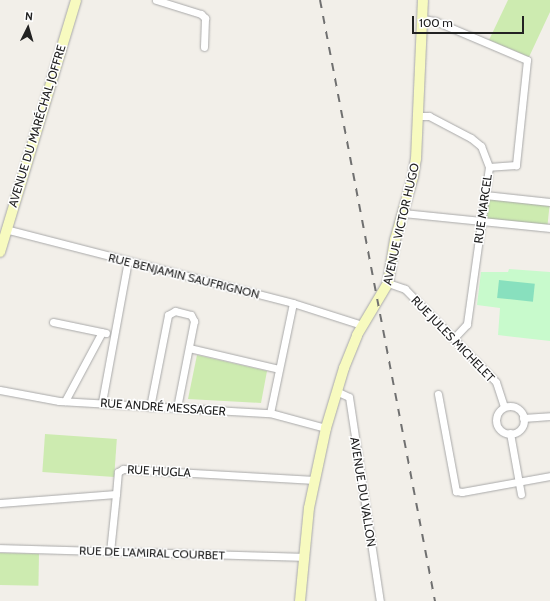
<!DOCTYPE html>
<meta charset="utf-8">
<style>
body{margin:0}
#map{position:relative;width:550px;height:601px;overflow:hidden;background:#f2efe9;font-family:Cabin,sans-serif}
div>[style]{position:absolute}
.grass>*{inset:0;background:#cdebb0;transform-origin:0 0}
.park>*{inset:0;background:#c8facc}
.pitch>*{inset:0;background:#88e0be;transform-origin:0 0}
.roads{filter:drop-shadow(0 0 1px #a9a9a9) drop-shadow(0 0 1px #a9a9a9)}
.street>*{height:7px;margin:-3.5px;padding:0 3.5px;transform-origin:3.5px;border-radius:3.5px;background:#fff}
.street>.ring{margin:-3.5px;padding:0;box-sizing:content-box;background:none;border:7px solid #fff;border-radius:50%}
.secondary>*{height:10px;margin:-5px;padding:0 5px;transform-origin:5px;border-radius:5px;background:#f7fabf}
.rail>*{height:2px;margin-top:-1px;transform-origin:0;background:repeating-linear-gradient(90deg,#707070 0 8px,transparent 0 16px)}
span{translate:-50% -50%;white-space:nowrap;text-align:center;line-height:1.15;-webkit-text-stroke:3px #fff;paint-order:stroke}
.street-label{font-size:12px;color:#222}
.north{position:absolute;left:8px;top:8px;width:40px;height:40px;-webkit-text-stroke:3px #fff;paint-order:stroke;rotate:5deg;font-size:11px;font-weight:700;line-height:16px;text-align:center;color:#222}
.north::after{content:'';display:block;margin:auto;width:14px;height:18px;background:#222;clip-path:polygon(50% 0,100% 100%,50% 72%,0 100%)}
.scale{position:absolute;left:412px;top:16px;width:112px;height:18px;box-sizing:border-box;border:2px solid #222;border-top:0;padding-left:5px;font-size:12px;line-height:14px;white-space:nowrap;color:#222;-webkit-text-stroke:3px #fff;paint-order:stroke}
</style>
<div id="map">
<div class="grass">
<div style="clip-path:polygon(508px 0,550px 0,550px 12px,529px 57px,489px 40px)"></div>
<div style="left:488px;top:198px;width:62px;height:23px;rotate:6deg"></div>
<div style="clip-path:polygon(197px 355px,267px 371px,261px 403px,188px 399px)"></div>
<div style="left:45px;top:434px;width:72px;height:38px;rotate:4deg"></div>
<div style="left:0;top:553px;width:39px;height:32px;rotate:1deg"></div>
</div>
<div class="park">
<div style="clip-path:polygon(509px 269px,550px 272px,550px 341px,498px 335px,500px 308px,477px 305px,481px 272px,508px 272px)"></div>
</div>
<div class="pitch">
<div style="left:499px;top:280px;width:36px;height:18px;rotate:6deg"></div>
</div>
<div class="roads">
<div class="street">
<div style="left:156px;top:0;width:47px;rotate:17.3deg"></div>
<div style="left:201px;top:14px;width:6px;rotate:45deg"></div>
<div style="left:205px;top:18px;width:29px;rotate:92deg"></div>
<div style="left:423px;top:19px;width:12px;rotate:9deg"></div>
<div style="left:435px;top:21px;width:100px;rotate:23deg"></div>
<div style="left:527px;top:60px;width:106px;rotate:96deg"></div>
<div style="left:516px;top:165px;width:27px;rotate:176deg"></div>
<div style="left:419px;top:116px;width:10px"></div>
<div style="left:429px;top:116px;width:47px;rotate:27.6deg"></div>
<div style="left:471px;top:138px;width:13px;rotate:39deg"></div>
<div style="left:481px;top:146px;width:22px;rotate:69deg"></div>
<div style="left:489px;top:167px;width:159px;rotate:98deg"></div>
<div style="left:467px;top:324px;width:19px;rotate:133deg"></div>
<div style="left:485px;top:195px;width:65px;rotate:6.1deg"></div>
<div style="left:403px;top:213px;width:148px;rotate:5.8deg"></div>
<div style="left:5px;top:229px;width:297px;rotate:14.4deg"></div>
<div style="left:293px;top:303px;width:72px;rotate:17.7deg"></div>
<div style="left:388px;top:283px;width:18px;rotate:19deg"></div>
<div style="left:405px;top:289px;width:130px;rotate:45.6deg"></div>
<div style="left:496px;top:382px;width:26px;rotate:72deg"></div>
<div style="left:53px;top:322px;width:54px;rotate:11.7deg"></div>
<div style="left:189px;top:348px;width:92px;rotate:13.1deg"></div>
<div style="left:0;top:390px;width:60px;rotate:10.6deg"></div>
<div style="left:59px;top:401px;width:211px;rotate:3.3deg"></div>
<div style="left:270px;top:413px;width:58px;rotate:15deg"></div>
<div style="left:336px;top:391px;width:14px;rotate:25deg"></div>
<div style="left:349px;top:397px;width:206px;rotate:81.4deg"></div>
<div style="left:438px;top:394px;width:99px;rotate:79.5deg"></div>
<div style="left:456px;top:491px;width:6px;rotate:9deg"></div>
<div style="left:462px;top:492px;width:89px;rotate:-10.3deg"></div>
<div style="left:65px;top:401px;width:78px;rotate:-61.8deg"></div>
<div style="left:102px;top:402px;width:143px;rotate:-79.6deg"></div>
<div class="ring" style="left:496px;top:406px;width:21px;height:21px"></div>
<div style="left:150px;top:407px;width:94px;rotate:-78.9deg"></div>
<div style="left:168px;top:315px;width:8px;rotate:-30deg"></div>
<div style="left:175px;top:311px;width:16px;rotate:14deg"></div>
<div style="left:191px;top:315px;width:7px;rotate:63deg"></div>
<div style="left:194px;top:321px;width:89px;rotate:101.1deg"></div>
<div style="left:270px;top:413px;width:112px;rotate:-78.2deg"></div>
<div style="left:523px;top:418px;width:27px;rotate:-4deg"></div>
<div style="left:510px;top:433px;width:62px;rotate:79.8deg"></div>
<div style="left:0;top:503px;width:116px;rotate:-4.4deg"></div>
<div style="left:116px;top:494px;width:22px;rotate:-85deg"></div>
<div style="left:118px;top:472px;width:6px;rotate:-31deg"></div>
<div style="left:123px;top:469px;width:192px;rotate:3.3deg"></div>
<div style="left:0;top:548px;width:304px;rotate:1.7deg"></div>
<div style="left:110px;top:552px;width:58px;rotate:-84.1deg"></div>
</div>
<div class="secondary">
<div style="left:0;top:252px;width:263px;rotate:-73.2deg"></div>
<div style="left:300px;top:601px;width:93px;rotate:-84.5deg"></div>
<div style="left:309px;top:508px;width:82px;rotate:-78deg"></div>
<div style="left:326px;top:428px;width:63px;rotate:-73.3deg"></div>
<div style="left:344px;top:368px;width:35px;rotate:-68deg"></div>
<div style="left:357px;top:335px;width:61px;rotate:-59.2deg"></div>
<div style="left:388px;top:283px;width:44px;rotate:-80.8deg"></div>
<div style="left:395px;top:240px;width:66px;rotate:-74.1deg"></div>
<div style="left:413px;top:177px;width:18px;rotate:-81deg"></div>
<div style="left:416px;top:159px;width:159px;rotate:-87.5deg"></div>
</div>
</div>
<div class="rail">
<div style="left:320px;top:0;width:612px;rotate:79.17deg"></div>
</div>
<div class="street-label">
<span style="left:37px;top:126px;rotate:-73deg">AVENUE DU MARÉCHAL JOFFRE</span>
<span style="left:483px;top:209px;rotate:-82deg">RUE MARCEL</span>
<span style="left:401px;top:224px;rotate:-77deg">AVENUE VICTOR HUGO</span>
<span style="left:184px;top:276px;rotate:14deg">RUE BENJAMIN SAUFRIGNON</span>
<span style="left:453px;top:339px;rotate:46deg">RUE JULES MICHELET</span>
<span style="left:163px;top:407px;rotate:4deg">RUE ANDRÉ MESSAGER</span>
<span style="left:159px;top:471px;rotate:3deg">RUE HUGLA</span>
<span style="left:363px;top:492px;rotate:81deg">AVENUE DU VALLON</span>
<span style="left:152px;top:553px;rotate:2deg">RUE DE L'AMIRAL COURBET</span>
</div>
<div class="north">N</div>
<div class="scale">100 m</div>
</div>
